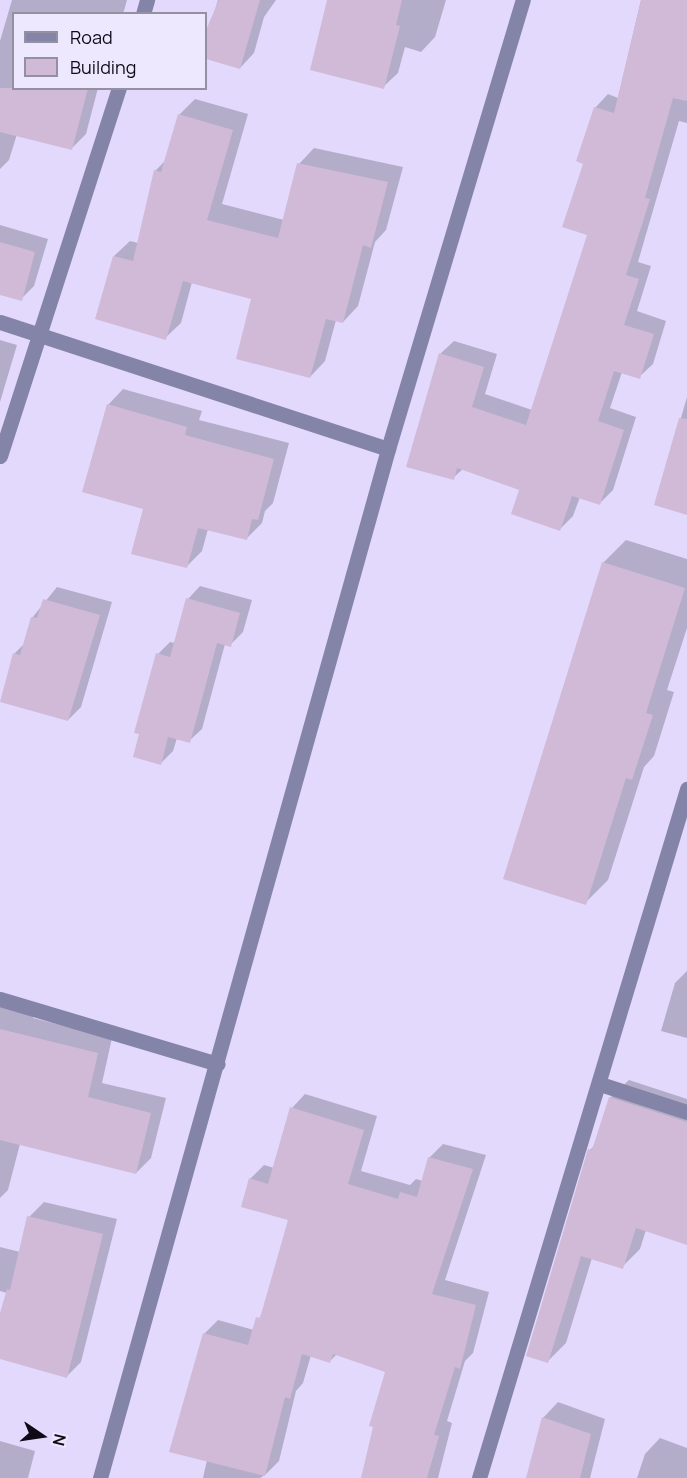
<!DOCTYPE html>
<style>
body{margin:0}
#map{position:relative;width:687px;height:1478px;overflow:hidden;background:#e2d9fc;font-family:Manrope,sans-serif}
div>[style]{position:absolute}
.shadow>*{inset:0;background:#0003}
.building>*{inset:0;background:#d1bad8}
.minor>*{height:15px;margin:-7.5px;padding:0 7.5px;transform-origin:7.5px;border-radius:7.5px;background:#8484a9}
span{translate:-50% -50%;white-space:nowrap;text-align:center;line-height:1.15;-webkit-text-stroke:4.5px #eee8fe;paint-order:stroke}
.legend{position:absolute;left:12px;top:12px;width:195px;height:78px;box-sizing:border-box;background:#eee8fe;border:2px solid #948fa1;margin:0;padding:8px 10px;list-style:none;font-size:18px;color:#0e0a16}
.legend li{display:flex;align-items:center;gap:12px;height:30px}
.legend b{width:30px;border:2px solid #948fa1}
.north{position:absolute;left:12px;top:1406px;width:60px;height:60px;-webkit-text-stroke:4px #eee8fe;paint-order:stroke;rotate:103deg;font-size:16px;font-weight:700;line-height:24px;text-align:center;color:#0e0a16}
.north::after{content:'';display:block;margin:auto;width:21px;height:27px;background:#0e0a16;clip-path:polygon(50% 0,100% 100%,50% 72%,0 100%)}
</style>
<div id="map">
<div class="shadow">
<div style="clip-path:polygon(12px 0,127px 0,123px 14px,14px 14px,14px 88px,98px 88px,86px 134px,72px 148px,17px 134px,9px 160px,0 169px,0 41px)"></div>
<div style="clip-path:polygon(218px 0,276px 0,264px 17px,254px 53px,240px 68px,206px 58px,206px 39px)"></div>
<div style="clip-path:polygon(338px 0,446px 0,435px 37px,421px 52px,405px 47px,398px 73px,383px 87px)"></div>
<div style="clip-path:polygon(641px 0,687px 0,687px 123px,679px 121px,638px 262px,651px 266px,637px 311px,666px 321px,653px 364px,639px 377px,622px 372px,610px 408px,636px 417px,613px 490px,599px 504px,580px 497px,573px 516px,559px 530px,521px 489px,463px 469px,453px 478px,440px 354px,454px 341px,497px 354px,485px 394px,532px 410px,589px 234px,585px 163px,595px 108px,608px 94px,618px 98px)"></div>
<div style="clip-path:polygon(195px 99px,248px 114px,222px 204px,284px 220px,299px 164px,314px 148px,403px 167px,386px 230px,375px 242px,358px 306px,343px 322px,336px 320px,325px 361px,310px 377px,253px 298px,192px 282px,181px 323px,165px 338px,114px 256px,130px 241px,138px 243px,155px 171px,166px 160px,179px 115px)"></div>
<div style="clip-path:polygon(0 225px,48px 239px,34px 286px,21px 299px,0 293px)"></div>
<div style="clip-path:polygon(0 340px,17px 345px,0 402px)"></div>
<div style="clip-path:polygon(123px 389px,202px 411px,199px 420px,289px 443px,273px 503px,265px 511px,262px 523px,246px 539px,208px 529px,202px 551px,187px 566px,145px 508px,108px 405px)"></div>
<div style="clip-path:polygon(687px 397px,687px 513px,656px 504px)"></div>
<div style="clip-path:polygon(626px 540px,687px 559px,687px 628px,667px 690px,674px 692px,654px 756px,644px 767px,608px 880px,585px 903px,603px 563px)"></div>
<div style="clip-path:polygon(200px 586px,252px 600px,243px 632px,230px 645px,225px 644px,202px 729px,189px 741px,177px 738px,173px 751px,161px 763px,158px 654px,170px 642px,175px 643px,188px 599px)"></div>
<div style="clip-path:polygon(57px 587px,112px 602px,81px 707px,68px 720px,14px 654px,25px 643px,32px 618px)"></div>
<div style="clip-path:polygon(687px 971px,687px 1038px,661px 1031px,675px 983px)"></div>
<div style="clip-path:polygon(0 1002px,34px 1014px,33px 1018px,112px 1038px,102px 1083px,166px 1098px,151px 1158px,136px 1173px,20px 1144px,8px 1190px,0 1198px)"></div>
<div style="clip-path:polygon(629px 1080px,687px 1099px,687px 1243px,646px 1230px,640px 1249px,622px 1267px,592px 1258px,566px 1343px,548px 1361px,590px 1150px,596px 1144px,610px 1098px)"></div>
<div style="clip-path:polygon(305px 1094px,377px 1116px,361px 1171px,410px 1185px,416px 1179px,423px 1181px,429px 1158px,443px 1144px,486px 1155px,445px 1280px,489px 1292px,473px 1353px,465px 1361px,447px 1421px,452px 1423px,438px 1478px,363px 1478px,387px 1371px,337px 1354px,330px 1361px,311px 1355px,303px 1383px,296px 1391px,279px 1461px,265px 1475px,260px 1478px,203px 1478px,207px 1460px,204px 1334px,218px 1320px,254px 1330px,263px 1311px,290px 1219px,250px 1179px,264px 1165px,274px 1168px,292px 1108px)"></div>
<div style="clip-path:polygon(44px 1202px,117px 1219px,81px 1362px,66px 1377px,0 1358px,0 1319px,7px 1293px,0 1291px,0 1247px,20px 1252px,29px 1217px)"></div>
<div style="clip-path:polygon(558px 1402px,605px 1419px,590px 1478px,528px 1478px,543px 1418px)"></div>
<div style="clip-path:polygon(660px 1438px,687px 1448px,687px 1478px,637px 1478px,645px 1454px)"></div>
<div style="clip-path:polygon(0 1441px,35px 1451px,28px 1478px,0 1478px)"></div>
</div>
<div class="building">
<div style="clip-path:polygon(219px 0,260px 0,240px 69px,206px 59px,206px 30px)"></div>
<div style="clip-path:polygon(327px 0,402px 0,396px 25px,400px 26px,384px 89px,310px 70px)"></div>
<div style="clip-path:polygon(641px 0,687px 0,687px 101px,673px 98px,645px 198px,650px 199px,626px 275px,639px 279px,624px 325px,654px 334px,640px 379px,614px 371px,598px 421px,624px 430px,600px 505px,572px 496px,560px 531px,511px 514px,519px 490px,457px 468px,454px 480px,406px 467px,439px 353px,484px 367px,472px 407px,526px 425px,587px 235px,562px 227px,583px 164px,576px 161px,594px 107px,614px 113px)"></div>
<div style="clip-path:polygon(0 88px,88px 88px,72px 150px,0 132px)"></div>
<div style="clip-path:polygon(178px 114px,233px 130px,207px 220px,278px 238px,297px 163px,388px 182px,371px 248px,363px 245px,343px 323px,326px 319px,310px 378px,236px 359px,251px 299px,183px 281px,166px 340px,95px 319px,113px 256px,133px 261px,154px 170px,161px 172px)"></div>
<div style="clip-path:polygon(0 242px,35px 252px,22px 301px,0 295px)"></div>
<div style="clip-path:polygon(107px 404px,187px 427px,185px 435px,274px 459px,258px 520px,252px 519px,247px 540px,198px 528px,187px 568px,131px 554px,143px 509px,82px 492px)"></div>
<div style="clip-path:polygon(679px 418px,687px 419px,687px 515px,654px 505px)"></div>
<div style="clip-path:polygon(602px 562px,685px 588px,646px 713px,653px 715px,632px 780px,626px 778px,586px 905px,503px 879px)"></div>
<div style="clip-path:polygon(186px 598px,240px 613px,231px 647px,217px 643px,190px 743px,168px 737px,161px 765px,133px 757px,139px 734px,134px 733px,156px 653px,170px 657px)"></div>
<div style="clip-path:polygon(43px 599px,100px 615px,68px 721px,0 702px,13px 653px,20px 655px,31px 617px,37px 618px)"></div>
<div style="clip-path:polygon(0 1029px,98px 1053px,88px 1097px,151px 1113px,136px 1174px,0 1140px)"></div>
<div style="clip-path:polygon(609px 1097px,687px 1122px,687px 1245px,636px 1228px,623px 1269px,581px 1256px,548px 1363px,526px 1356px,588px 1149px,592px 1150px)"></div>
<div style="clip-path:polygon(290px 1107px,364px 1130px,348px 1184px,398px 1199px,400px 1192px,417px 1197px,428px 1157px,473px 1169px,432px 1294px,476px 1305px,460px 1369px,455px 1367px,434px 1435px,439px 1436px,427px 1478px,361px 1478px,373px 1427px,369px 1426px,385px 1372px,333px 1354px,330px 1363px,302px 1354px,290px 1399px,285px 1397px,265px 1476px,169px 1452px,203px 1333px,248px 1345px,256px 1317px,260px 1318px,288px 1220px,241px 1207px,249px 1178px,268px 1184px)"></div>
<div style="clip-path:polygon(27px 1216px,103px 1234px,67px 1378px,0 1359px,0 1313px,7px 1289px,10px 1290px)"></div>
<div style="clip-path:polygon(542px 1417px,591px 1434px,580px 1478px,526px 1478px)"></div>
</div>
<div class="minor">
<div style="left:143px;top:14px;width:15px;rotate:-74deg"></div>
<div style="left:0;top:322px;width:408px;rotate:18.1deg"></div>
<div style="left:0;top:456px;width:387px;rotate:-72.1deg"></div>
<div style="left:0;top:999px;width:227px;rotate:16.6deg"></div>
<div style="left:600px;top:1084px;width:91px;rotate:17.8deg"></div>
<div style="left:100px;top:1478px;width:1069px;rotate:-74.36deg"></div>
<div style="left:388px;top:449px;width:469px;rotate:-73.3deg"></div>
<div style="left:479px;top:1478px;width:720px;rotate:-73.2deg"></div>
</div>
<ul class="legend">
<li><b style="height:8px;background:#8484a9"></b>Road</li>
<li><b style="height:16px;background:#d1bad8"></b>Building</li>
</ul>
<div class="north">N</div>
</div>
